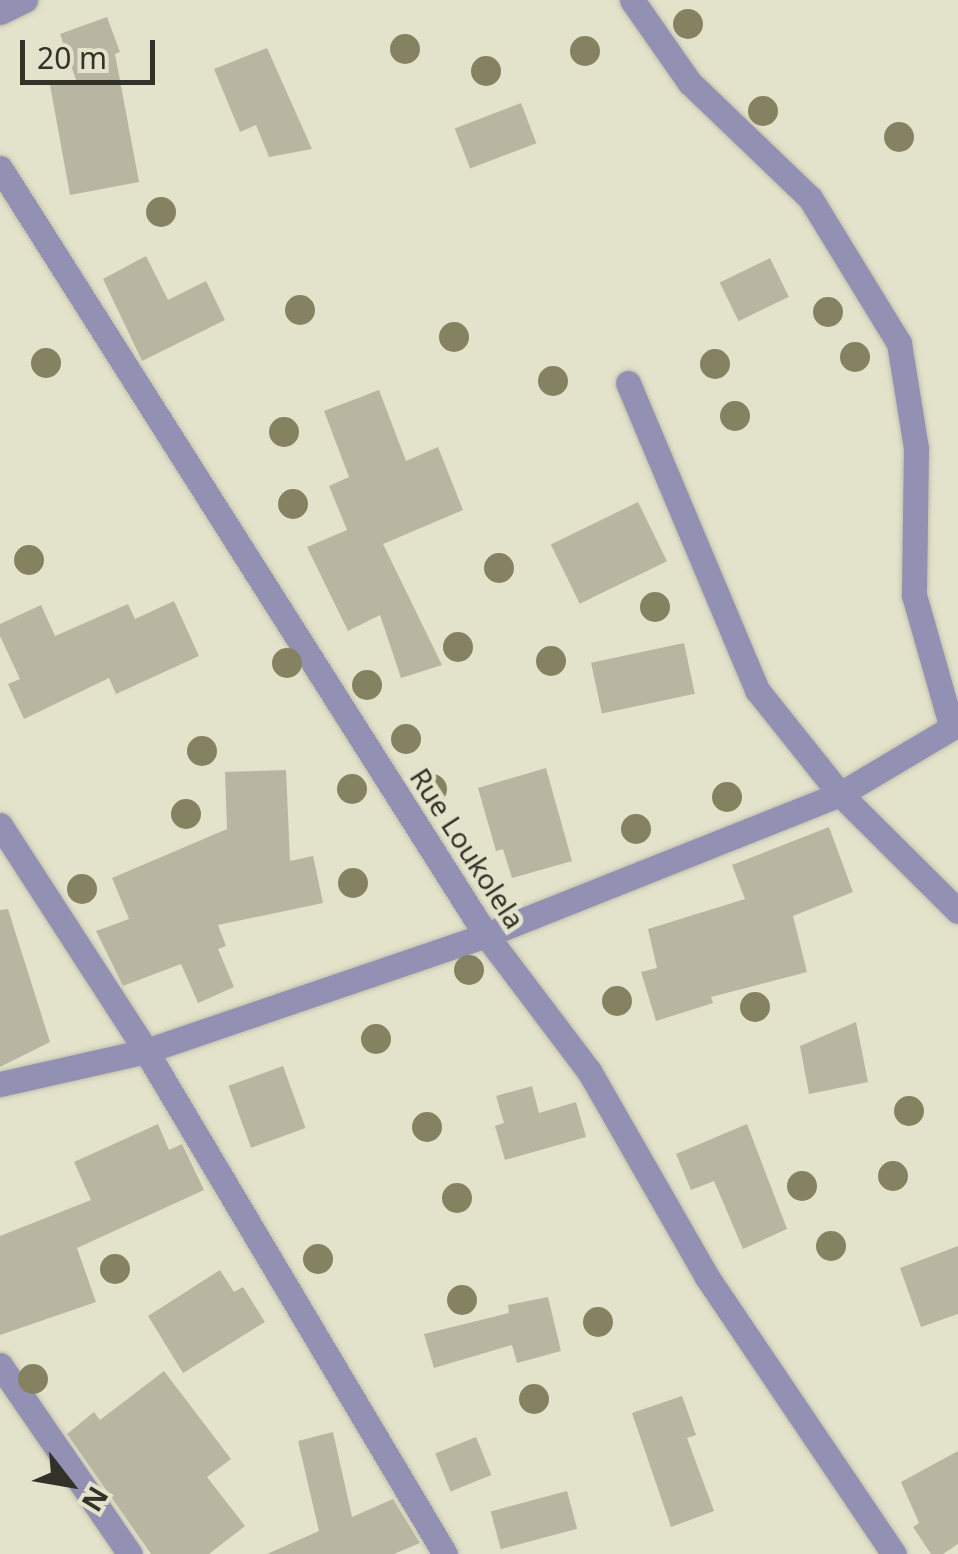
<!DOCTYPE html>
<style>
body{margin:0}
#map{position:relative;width:958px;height:1554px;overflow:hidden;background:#e3e2cb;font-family:"Noto Sans",sans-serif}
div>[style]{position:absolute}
.building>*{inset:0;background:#b8b6a1;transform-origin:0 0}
.roads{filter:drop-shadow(0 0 2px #c0bfab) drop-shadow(0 0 2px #c0bfab)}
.minor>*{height:25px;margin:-12.5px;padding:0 12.5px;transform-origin:12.5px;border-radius:12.5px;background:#9290b3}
.trees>*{width:30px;height:30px;margin:-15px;border-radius:50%;background:#848261}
span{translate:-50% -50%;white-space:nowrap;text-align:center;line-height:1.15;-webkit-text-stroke:9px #e3e2cb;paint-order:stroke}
.street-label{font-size:28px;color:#323229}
.north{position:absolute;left:20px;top:1434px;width:100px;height:100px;-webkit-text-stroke:8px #e3e2cb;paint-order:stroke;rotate:121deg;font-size:28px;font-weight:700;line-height:40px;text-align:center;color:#323229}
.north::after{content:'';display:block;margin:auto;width:35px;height:45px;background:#323229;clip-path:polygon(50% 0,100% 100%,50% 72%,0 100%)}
.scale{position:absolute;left:20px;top:40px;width:135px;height:45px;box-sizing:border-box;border:5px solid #323229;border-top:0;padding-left:12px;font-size:30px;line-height:35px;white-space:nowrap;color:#323229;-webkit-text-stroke:8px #e3e2cb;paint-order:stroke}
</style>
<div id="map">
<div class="building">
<div style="clip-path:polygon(107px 17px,120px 52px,115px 54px,139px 182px,70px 195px,50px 85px,76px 80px,60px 34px)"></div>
<div style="clip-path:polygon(267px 48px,312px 149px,269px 157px,256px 125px,240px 132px,214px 69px)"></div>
<div style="left:521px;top:103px;width:43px;height:71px;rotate:69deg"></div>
<div style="clip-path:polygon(146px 256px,168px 300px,206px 281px,225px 320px,142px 361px,103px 279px)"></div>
<div style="left:770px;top:258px;width:43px;height:56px;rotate:64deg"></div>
<div style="clip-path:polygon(379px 390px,406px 461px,438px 447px,463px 510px,383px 544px,442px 665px,401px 678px,380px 615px,348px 631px,307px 547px,347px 530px,329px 486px,349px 477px,324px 411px)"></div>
<div style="left:638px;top:502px;width:66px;height:97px;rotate:64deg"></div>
<div style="clip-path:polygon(174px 601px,199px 656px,116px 694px,109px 678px,24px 719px,8px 684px,20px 679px,0 636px,0 624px,41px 605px,55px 636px,128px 604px,135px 619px)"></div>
<div style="left:684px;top:643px;width:52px;height:95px;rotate:78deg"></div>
<div style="clip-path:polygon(546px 768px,572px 861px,512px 878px,503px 849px,496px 851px,478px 788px)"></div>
<div style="clip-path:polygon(286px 770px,290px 861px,313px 856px,323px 903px,218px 925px,226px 946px,218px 949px,234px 987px,198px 1003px,181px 964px,123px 986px,96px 931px,129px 919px,112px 878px,227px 829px,225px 772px)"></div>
<div style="clip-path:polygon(829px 827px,853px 892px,793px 916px,807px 972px,711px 997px,713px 1003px,656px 1021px,641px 972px,657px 968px,648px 929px,745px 899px,732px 865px)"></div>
<div style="clip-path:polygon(8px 909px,50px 1042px,0 1067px,0 910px)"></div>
<div style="clip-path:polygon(856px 1022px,868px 1082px,809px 1094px,800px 1046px)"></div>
<div style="left:283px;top:1066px;width:66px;height:58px;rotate:70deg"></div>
<div style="clip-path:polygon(532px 1086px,539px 1113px,576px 1102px,586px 1137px,505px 1160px,495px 1126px,504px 1123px,496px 1096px)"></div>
<div style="clip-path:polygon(158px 1124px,169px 1150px,182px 1144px,204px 1190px,77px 1248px,96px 1302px,0 1335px,0 1236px,91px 1200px,74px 1162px)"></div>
<div style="clip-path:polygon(747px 1124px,787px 1229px,743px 1249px,714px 1181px,691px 1190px,676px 1154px)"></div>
<div style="clip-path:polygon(958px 1246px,958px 1314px,921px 1327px,900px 1268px)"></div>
<div style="clip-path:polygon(220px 1270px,234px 1292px,243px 1287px,265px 1322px,183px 1373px,148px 1316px)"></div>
<div style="clip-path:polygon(548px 1297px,561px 1351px,517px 1363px,512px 1345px,434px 1368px,424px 1334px,509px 1313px,508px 1305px)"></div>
<div style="clip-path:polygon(164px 1371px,231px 1459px,207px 1477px,245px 1526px,209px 1554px,151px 1554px,67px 1434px,94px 1412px,100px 1420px)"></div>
<div style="clip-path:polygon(682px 1396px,696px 1435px,687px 1438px,714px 1511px,671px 1527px,632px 1413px)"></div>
<div style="clip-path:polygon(333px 1432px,352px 1517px,393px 1499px,420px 1543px,394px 1554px,267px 1554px,319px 1531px,298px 1441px)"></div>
<div style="left:476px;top:1437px;width:41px;height:44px;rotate:68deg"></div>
<div style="clip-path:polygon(958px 1451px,958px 1544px,943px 1554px,931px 1554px,913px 1527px,919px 1523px,901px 1482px)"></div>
<div style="left:567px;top:1491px;width:39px;height:79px;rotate:75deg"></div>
</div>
<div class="roads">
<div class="minor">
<div style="left:632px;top:0;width:101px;rotate:55.1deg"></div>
<div style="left:690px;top:83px;width:166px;rotate:43.8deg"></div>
<div style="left:810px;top:198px;width:170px;rotate:58.5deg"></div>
<div style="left:899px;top:343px;width:106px;rotate:80.8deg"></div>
<div style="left:916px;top:448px;width:147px;rotate:90.8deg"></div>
<div style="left:914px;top:595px;width:135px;rotate:74.1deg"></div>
<div style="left:0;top:12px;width:28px;rotate:-26deg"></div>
<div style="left:0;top:168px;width:908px;rotate:57.64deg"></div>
<div style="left:486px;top:935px;width:171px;rotate:52.9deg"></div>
<div style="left:589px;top:1071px;width:237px;rotate:60.2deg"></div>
<div style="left:707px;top:1277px;width:334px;rotate:56deg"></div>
<div style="left:628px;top:383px;width:333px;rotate:67.2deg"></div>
<div style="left:757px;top:690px;width:133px;rotate:51.4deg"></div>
<div style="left:840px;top:794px;width:166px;rotate:44.8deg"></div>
<div style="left:0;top:825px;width:269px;rotate:57.1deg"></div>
<div style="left:146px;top:1051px;width:585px;rotate:59.27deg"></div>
<div style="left:0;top:1084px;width:150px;rotate:-12.7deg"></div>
<div style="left:146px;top:1051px;width:359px;rotate:-18.8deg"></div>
<div style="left:486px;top:935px;width:381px;rotate:-21.7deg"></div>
<div style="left:840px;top:794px;width:137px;rotate:-30.7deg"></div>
<div style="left:0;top:1365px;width:229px;rotate:55.5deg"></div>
</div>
</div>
<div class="trees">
<div style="left:688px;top:24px"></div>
<div style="left:405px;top:49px"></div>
<div style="left:585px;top:51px"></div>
<div style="left:486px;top:71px"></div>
<div style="left:763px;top:111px"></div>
<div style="left:899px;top:137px"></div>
<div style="left:161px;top:212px"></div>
<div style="left:300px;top:310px"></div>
<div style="left:828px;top:312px"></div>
<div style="left:454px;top:337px"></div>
<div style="left:855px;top:357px"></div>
<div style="left:46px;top:363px"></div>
<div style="left:715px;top:364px"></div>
<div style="left:553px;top:381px"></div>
<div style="left:735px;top:416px"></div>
<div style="left:284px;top:432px"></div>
<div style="left:293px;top:504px"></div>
<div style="left:29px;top:560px"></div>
<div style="left:499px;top:568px"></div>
<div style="left:655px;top:607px"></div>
<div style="left:458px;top:647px"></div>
<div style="left:551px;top:661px"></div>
<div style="left:287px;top:663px"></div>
<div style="left:367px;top:685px"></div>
<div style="left:406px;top:739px"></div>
<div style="left:202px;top:751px"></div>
<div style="left:352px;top:789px"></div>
<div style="left:432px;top:789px"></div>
<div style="left:727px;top:797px"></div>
<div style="left:186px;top:814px"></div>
<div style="left:636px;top:829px"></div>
<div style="left:353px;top:883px"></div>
<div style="left:82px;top:889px"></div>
<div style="left:469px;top:970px"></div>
<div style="left:617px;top:1001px"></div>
<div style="left:755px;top:1007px"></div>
<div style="left:376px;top:1039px"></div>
<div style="left:909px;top:1111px"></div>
<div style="left:427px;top:1127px"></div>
<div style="left:893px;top:1176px"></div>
<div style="left:802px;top:1186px"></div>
<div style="left:457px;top:1198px"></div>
<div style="left:831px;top:1246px"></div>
<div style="left:318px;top:1259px"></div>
<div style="left:115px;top:1269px"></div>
<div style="left:462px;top:1300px"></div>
<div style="left:598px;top:1322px"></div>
<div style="left:33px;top:1379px"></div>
<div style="left:534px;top:1399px"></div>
</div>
<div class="street-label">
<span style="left:468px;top:848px;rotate:57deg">Rue Loukolela</span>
</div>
<div class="north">N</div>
<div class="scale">20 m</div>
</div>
